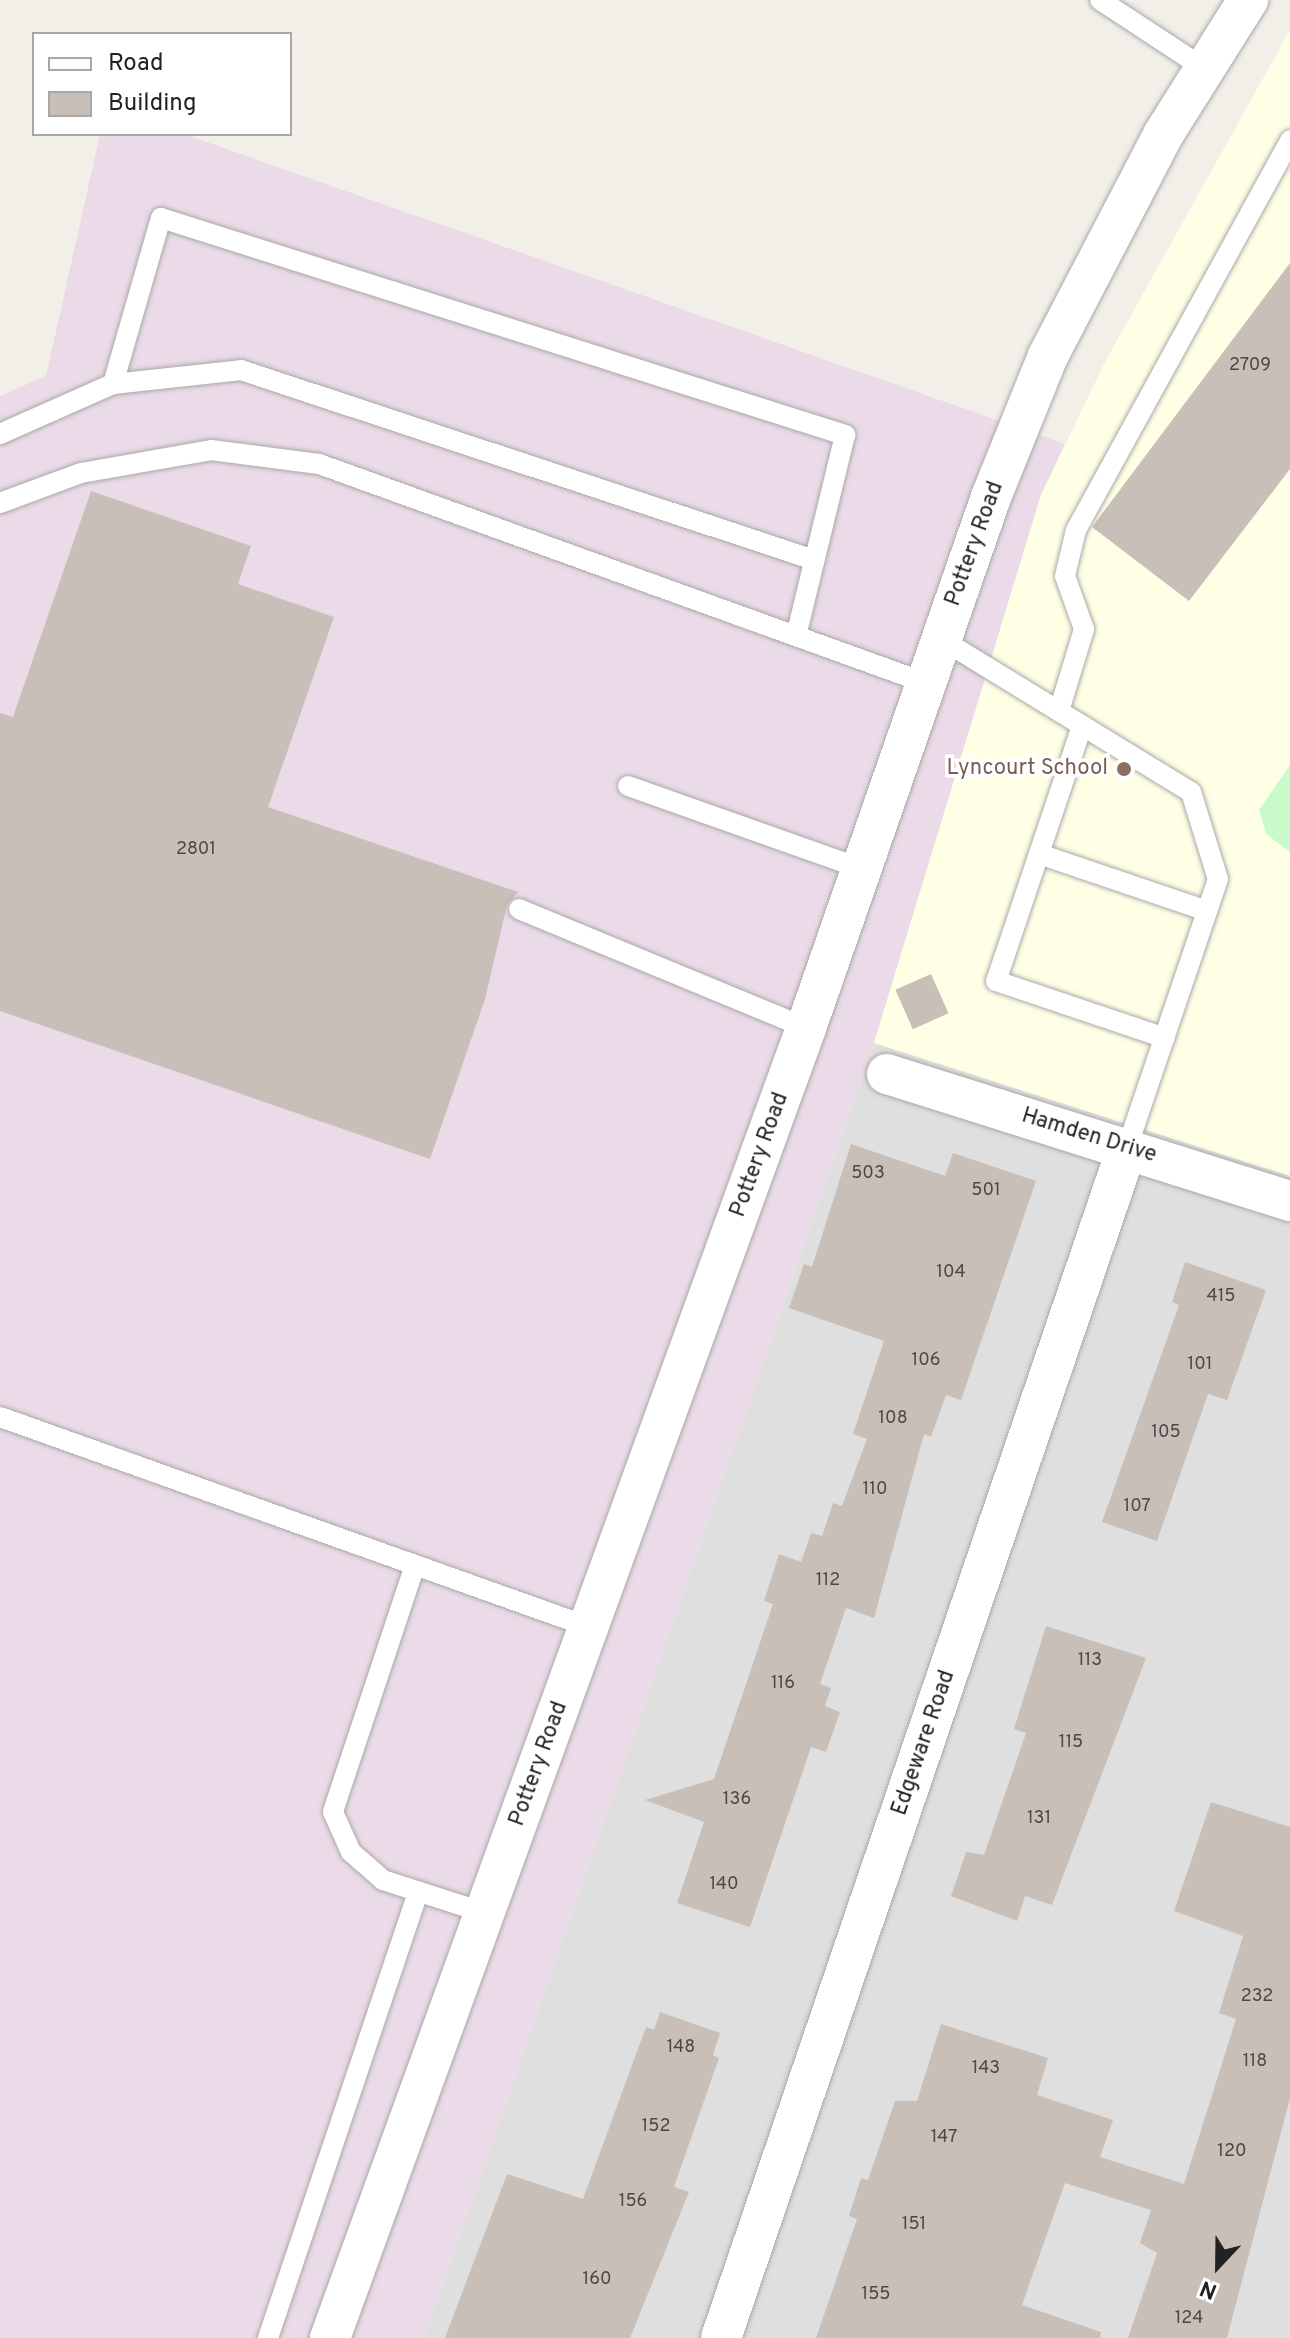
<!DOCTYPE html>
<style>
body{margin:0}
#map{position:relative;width:1290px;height:2338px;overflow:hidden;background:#f2efe9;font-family:Overpass,sans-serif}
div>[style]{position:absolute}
.residential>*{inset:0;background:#e0dfdf}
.industrial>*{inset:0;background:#ebdbe8}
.education>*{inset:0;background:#ffffe5}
.park>*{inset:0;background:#c8facc}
.building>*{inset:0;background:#c7bfb8;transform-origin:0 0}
.roads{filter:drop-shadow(0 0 2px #a9a9a9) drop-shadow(0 0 2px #a9a9a9)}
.service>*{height:20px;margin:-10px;padding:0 10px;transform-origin:10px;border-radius:10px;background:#fff}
.minor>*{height:40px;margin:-20px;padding:0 20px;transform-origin:20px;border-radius:20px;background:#fff}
.dots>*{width:22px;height:22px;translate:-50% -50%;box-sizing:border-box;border:4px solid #fff;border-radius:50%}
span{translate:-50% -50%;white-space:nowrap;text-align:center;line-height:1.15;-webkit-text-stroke:7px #fff;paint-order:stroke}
.number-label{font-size:18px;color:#4b4948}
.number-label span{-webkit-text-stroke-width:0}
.street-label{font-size:22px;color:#222}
.education-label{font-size:22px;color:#785e54}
.right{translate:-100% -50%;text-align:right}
.legend{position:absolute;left:32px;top:32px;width:260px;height:104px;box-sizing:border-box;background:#fff;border:2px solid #a7a7a7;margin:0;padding:10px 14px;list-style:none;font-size:24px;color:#222}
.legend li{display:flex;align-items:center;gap:16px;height:40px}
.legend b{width:40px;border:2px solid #a7a7a7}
.north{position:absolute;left:1178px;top:2226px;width:80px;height:80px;-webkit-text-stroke:6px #fff;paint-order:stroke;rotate:202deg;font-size:22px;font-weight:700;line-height:32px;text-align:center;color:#222}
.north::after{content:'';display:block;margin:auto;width:28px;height:36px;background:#222;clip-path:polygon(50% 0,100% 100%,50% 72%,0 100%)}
</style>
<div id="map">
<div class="residential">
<div style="clip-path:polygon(874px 1043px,1290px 1176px,1290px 2338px,424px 2338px)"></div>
</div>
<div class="industrial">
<div style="clip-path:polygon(100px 134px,184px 134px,1065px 444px,1041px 495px,874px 1043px,424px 2338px,0 2338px,0 396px,46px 376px)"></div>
</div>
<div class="education">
<div style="clip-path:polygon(1290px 30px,1290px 1176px,874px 1043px,1041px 495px,1104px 364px)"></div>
</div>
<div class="park">
<div style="clip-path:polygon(1290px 765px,1290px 852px,1266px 834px,1259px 810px)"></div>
</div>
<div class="building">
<div style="clip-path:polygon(1290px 263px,1290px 469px,1189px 601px,1092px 527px)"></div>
<div style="clip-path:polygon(91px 491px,251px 546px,238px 584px,334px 617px,268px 807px,518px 892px,507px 905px,485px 999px,430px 1159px,0 1011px,0 713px,13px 717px)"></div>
<div style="left:931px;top:974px;width:43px;height:39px;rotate:66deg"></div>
<div style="clip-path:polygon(851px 1144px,945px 1176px,953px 1153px,1036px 1181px,961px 1400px,946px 1395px,931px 1437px,924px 1434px,874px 1618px,846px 1608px,820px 1684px,831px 1688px,825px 1706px,840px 1712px,826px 1752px,811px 1747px,750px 1927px,677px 1903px,704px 1822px,645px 1800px,714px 1779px,773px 1604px,764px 1601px,779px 1554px,801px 1562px,811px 1533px,822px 1536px,833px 1503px,842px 1506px,867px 1439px,853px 1434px,884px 1341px,789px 1308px,804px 1264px,812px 1267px)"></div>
<div style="clip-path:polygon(1185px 1262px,1266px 1290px,1227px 1400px,1208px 1394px,1157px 1541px,1102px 1522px,1179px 1305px,1172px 1302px)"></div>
<div style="clip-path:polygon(1046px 1626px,1146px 1658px,1052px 1905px,1025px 1896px,1017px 1921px,951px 1896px,966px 1852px,984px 1855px,1026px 1733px,1014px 1729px)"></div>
<div style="clip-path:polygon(1211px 1802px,1290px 1827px,1290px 2098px,1227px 2338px,1128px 2338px,1157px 2253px,1140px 2243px,1151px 2210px,1065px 2183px,1022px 2305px,1101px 2332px,1100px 2338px,816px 2338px,857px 2219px,849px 2216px,861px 2178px,868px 2180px,895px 2101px,917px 2101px,941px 2024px,1048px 2058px,1037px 2095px,1113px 2120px,1100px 2157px,1184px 2184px,1236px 2019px,1219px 2013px,1243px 1936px,1174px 1911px)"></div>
<div style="clip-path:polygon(660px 2012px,720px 2033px,713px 2055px,719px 2058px,674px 2187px,689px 2192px,630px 2338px,445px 2338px,507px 2174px,583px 2199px,646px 2027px,654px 2030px)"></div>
</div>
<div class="roads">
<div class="service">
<div style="left:1100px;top:0;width:126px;rotate:33.3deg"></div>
<div style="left:113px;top:384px;width:129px;rotate:-6.2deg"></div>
<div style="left:241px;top:370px;width:604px;rotate:18.34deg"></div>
<div style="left:0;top:434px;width:124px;rotate:-23.9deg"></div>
<div style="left:113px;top:384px;width:173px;rotate:-73.9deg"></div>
<div style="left:161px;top:218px;width:718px;rotate:17.6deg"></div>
<div style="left:845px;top:435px;width:207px;rotate:103.7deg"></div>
<div style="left:0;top:503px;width:86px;rotate:-20.3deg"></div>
<div style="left:81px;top:473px;width:132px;rotate:-10deg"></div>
<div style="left:211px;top:450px;width:109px;rotate:7.4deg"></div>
<div style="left:319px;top:464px;width:645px;rotate:19.84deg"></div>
<div style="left:941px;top:639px;width:293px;rotate:31.5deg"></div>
<div style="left:1191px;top:792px;width:91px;rotate:72.8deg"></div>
<div style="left:1218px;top:879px;width:284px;rotate:108.7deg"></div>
<div style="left:1059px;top:711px;width:86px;rotate:-73deg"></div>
<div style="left:1084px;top:629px;width:56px;rotate:-109.7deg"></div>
<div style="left:1065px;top:576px;width:47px;rotate:-76.6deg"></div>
<div style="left:1076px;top:530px;width:445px;rotate:-61.2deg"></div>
<div style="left:1082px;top:726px;width:269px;rotate:108.6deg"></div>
<div style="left:996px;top:981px;width:178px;rotate:18.6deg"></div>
<div style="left:628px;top:786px;width:248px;rotate:19.5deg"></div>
<div style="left:1039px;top:854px;width:177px;rotate:18.7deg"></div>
<div style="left:519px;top:909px;width:311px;rotate:22.5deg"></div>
<div style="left:0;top:1417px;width:625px;rotate:19.62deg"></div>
<div style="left:415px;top:1565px;width:260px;rotate:108.4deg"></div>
<div style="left:333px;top:1812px;width:44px;rotate:65.8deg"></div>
<div style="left:351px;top:1852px;width:43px;rotate:41.2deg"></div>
<div style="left:383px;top:1880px;width:107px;rotate:17.9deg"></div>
<div style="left:268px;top:2338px;width:471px;rotate:-71.4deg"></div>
</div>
<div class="minor">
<div style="left:887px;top:1074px;width:423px;rotate:17.5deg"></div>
<div style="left:330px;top:2338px;width:1394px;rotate:-70.03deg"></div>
<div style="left:806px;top:1028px;width:562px;rotate:-70.79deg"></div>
<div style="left:991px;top:497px;width:152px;rotate:-68deg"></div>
<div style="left:1048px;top:356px;width:249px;rotate:-62.5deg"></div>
<div style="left:1163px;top:135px;width:160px;rotate:-57.8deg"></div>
<div style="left:721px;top:2338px;width:1257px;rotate:-71.16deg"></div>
</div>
</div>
<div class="dots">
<div style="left:1124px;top:769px;background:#8d6e63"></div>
</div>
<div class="number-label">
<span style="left:1250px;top:366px">2709</span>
<span style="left:196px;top:850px">2801</span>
<span style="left:868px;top:1174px">503</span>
<span style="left:986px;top:1191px">501</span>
<span style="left:951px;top:1273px">104</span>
<span style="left:1221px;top:1297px">415</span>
<span style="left:926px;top:1361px">106</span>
<span style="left:1200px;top:1365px">101</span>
<span style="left:893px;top:1419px">108</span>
<span style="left:1166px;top:1433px">105</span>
<span style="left:875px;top:1490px">110</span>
<span style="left:1137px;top:1507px">107</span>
<span style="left:828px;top:1581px">112</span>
<span style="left:1090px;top:1661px">113</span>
<span style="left:783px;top:1684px">116</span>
<span style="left:1071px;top:1743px">115</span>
<span style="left:737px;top:1800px">136</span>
<span style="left:1039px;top:1819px">131</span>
<span style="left:724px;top:1885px">140</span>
<span style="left:1257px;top:1997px">232</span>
<span style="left:681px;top:2048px">148</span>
<span style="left:1255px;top:2062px">118</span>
<span style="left:986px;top:2069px">143</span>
<span style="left:656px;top:2127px">152</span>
<span style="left:944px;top:2138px">147</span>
<span style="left:1232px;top:2152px">120</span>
<span style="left:633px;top:2202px">156</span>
<span style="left:914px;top:2225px">151</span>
<span style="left:597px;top:2280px">160</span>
<span style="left:876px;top:2295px">155</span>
<span style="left:1189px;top:2319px">124</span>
</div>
<div class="street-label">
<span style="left:975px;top:544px;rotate:-70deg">Pottery Road</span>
<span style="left:1089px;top:1136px;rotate:17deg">Hamden Drive</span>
<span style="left:760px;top:1155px;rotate:-70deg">Pottery Road</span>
<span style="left:924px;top:1743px;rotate:-71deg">Edgeware Road</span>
<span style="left:539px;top:1764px;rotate:-70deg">Pottery Road</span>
</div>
<div class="education-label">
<span class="right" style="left:1108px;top:769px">Lyncourt School</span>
</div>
<ul class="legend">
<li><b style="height:10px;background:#fff"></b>Road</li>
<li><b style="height:22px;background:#c7bfb8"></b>Building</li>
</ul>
<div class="north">N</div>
</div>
